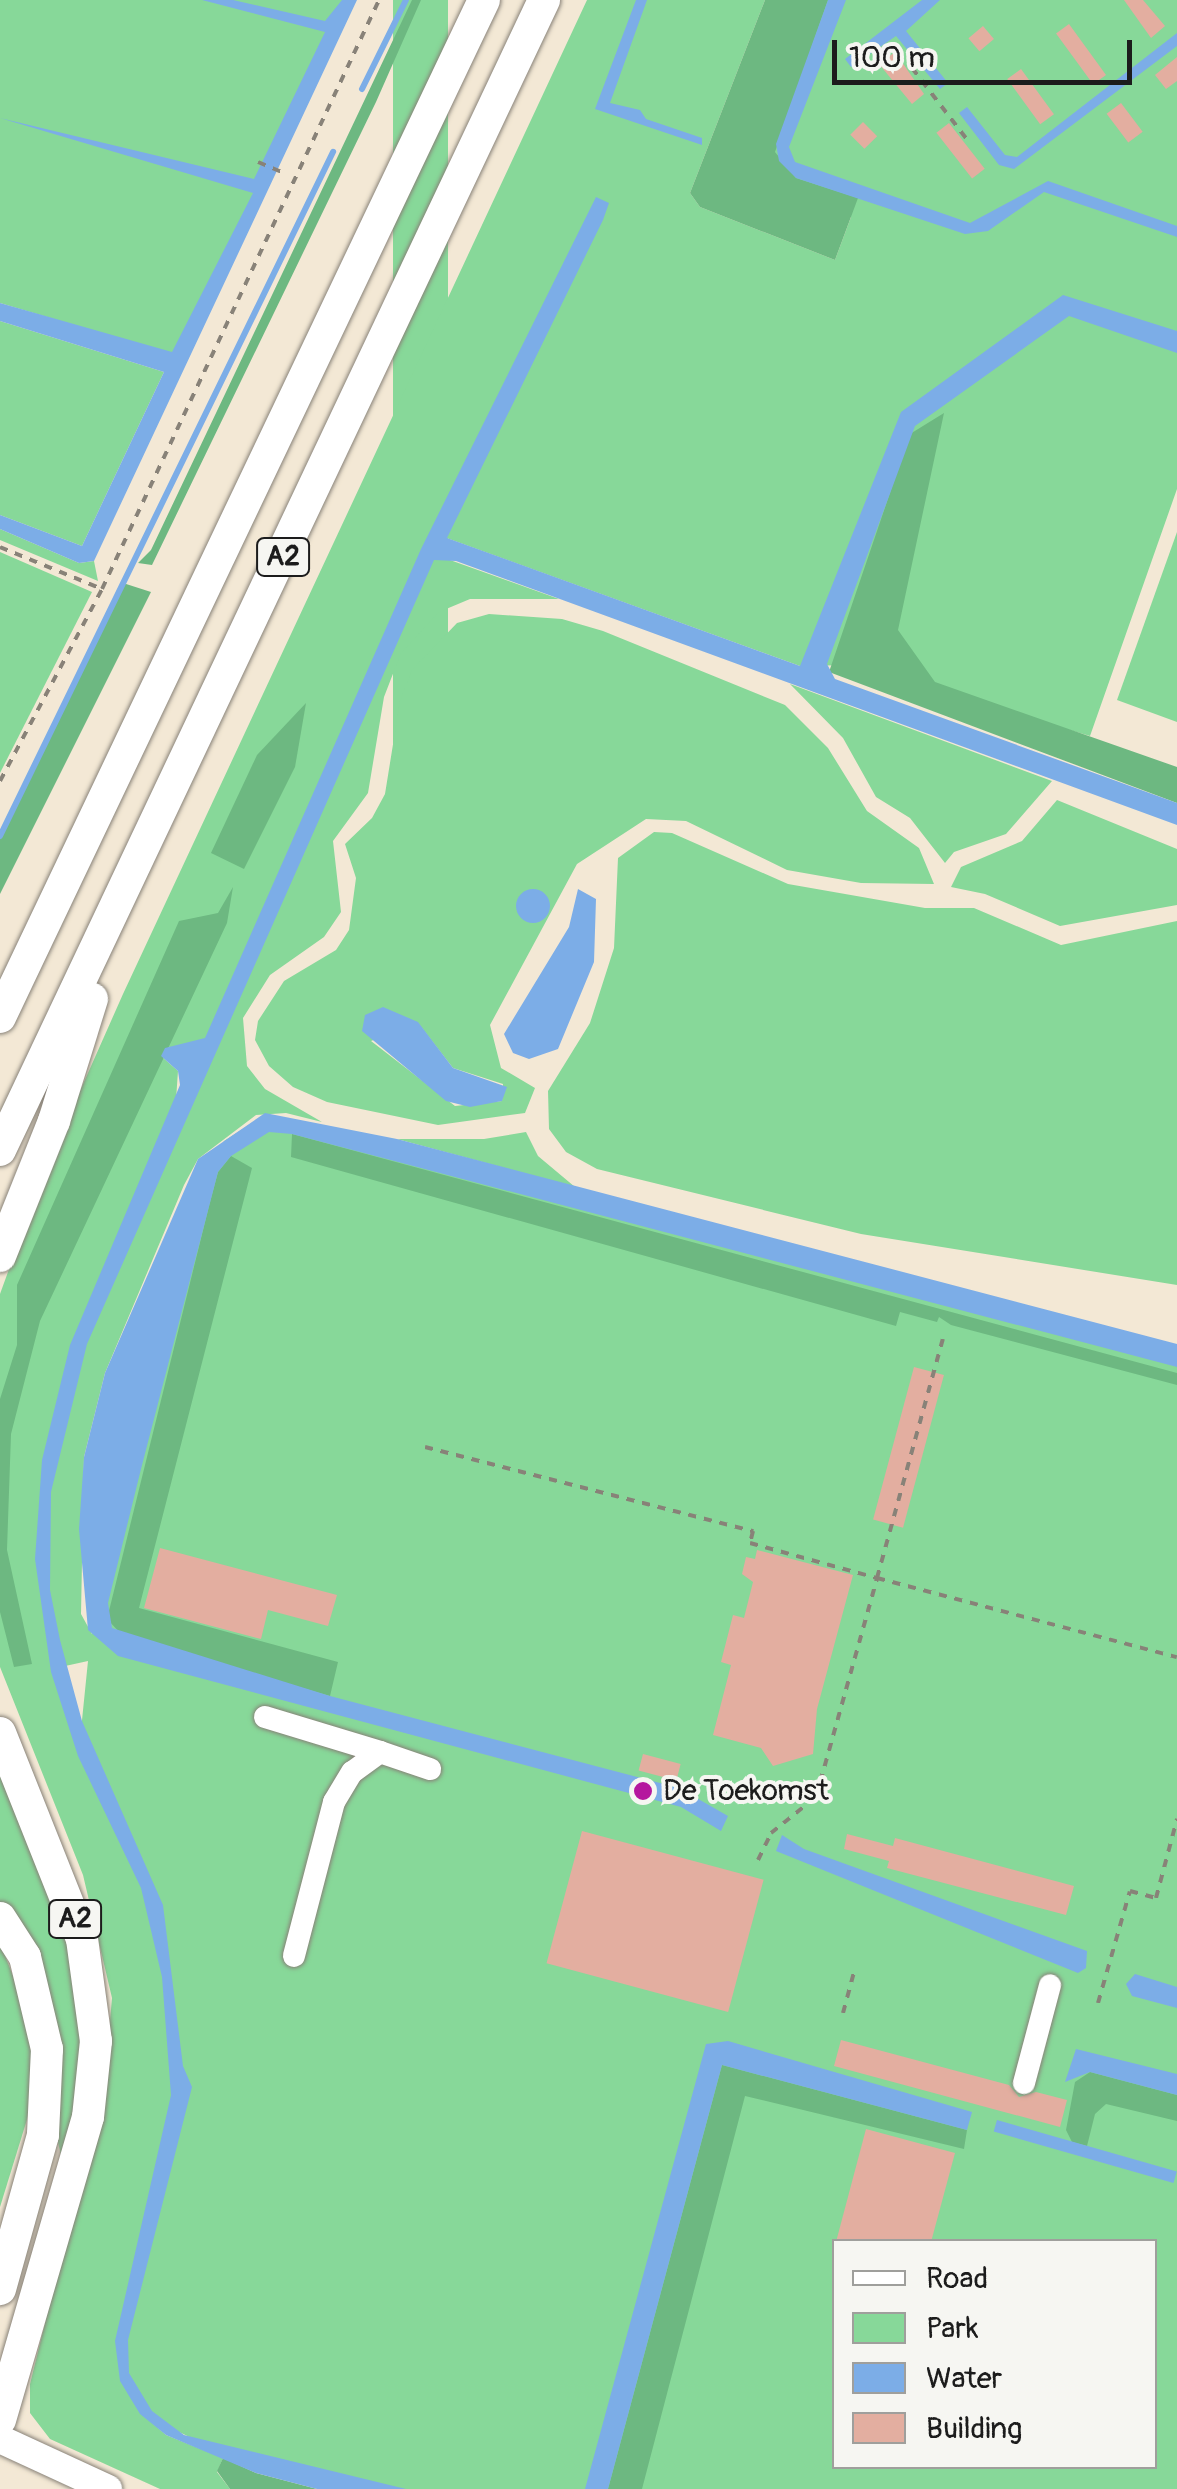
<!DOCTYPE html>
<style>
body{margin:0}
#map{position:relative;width:1177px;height:2489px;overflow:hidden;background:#f3e8d5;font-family:Pangolin,sans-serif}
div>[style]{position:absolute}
.green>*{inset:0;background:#87d899;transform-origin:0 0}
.forest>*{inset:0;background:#6db881}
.water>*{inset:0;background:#7cade7;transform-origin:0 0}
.round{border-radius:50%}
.stream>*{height:6px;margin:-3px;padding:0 3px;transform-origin:3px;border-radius:3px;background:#7cade7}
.building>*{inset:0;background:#e3aea0;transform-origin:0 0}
.path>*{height:4px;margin-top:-2px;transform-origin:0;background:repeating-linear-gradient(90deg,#888278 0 8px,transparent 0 16px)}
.roads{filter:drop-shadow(0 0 2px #888278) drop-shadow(0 0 2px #888278)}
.minor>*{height:22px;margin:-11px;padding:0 11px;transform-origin:11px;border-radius:11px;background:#fff}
.major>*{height:28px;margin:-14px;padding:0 14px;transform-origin:14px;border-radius:14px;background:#fff}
.highway>*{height:32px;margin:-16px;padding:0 16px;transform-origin:16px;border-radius:16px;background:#fff}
.dots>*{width:28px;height:28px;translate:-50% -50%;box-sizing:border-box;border:5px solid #f6f6f2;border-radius:50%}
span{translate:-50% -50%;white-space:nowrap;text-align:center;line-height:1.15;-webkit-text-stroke:8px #f6f6f2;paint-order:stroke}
.shield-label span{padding:2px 8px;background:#f6f6f2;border:2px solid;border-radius:8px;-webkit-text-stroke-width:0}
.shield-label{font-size:28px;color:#1c1c1c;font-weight:700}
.poi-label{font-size:30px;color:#1c1c1c}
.left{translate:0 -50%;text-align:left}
.legend{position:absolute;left:832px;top:2239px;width:325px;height:230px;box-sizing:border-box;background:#f6f6f2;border:2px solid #9f9f9c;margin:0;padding:12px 18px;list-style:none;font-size:30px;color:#1c1c1c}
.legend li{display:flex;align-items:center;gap:20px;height:50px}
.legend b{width:50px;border:2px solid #9f9f9c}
.scale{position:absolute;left:832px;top:40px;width:300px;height:45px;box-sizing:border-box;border:5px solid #1c1c1c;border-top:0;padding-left:12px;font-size:30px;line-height:35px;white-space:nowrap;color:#1c1c1c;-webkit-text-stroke:8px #f6f6f2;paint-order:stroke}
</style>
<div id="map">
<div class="green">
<div style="clip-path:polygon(0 0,353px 0,188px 359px,0 303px)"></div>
<div style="left:393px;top:0;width:55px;height:900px"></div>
<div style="clip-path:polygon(evenodd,587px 0,765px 0,690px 193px,700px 207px,835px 260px,851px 217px,745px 178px,818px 0,1177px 0,1177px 489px,1090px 736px,852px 665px,800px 666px,430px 532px,422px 550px,559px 599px,470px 599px,439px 612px,401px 653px,384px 697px,368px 793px,333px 841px,341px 912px,324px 937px,270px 975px,243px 1018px,247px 1066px,265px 1089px,322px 1122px,286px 1113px,256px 1115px,198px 1159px,184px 1185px,105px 1373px,84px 1457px,81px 1614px,92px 1634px,206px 1173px,224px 1141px,252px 1123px,283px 1118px,1177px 1355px,1177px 2489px,359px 2489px,215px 2449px,143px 2415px,166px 2435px,223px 2458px,217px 2472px,230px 2489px,160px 2489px,50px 2439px,30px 2413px,30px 2384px,53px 2291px,101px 2124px,112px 1998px,83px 1875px,0 1667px,0 1294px,45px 1170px,123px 994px,587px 0,201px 1043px,214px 1052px,188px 1110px,176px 1100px,178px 1071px,161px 1056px,165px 1048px,201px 1043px,587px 0,88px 1661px,81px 1730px,142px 1877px,70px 1711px,56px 1668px,88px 1661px,587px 0,834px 2242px,1154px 2242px,1154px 2466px,834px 2466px,834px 2242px)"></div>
<div style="clip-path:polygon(0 321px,164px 372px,82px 546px,0 515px)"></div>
<div style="clip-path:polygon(0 529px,79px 563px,94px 561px,98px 581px,0 540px)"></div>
<div style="clip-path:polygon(1177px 532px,1177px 722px,1117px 700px)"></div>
<div style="clip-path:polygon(0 552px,92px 592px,0 773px)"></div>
<div style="clip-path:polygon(evenodd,489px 614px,562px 619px,603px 631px,785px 705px,828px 748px,867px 811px,919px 848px,934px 884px,861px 883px,787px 870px,686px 821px,646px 819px,577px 864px,490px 1025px,501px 1068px,535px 1088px,525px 1113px,438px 1125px,327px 1102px,293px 1087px,269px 1066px,255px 1040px,258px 1021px,284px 981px,336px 950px,349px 930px,356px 878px,345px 844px,372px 818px,385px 794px,400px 701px,412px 670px,457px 623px,489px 614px,418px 1023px,453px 1068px,503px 1084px,502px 1101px,455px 1106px,371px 1041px,418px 1023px)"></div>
<div style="clip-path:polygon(790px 684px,1052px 781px,1006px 834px,954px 852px,945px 863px,910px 818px,876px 797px,843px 738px)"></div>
<div style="clip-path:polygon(1057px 800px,1177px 849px,1177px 905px,1060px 926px,985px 894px,951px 887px,961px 867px,1022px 841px)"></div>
<div style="clip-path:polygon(654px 832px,672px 833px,788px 884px,925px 908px,974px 908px,1061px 945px,1177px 921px,1177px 1285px,861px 1234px,597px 1169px,566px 1152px,549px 1129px,548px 1091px,590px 1023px,614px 948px,618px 858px)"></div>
<div style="clip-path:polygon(526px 1132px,538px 1156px,575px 1187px,397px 1139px,484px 1139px)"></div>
<div style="clip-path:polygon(0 1752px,72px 1934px,86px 2046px,63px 2163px,0 1905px)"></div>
<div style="clip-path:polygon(0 1943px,26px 2009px,33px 2068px,29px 2113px,0 2207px)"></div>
</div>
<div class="forest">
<div style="clip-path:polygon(412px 0,421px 0,376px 102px,152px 565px,138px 563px,151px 550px)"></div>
<div style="clip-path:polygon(765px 0,828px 0,775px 152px,796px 178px,858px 198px,835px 260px,700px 207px,690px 193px)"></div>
<div style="clip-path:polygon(944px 413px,898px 630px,935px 682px,1177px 767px,1177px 803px,829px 672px,910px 434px)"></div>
<div style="clip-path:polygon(123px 583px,151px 592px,0 894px,0 832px)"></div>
<div style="clip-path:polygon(306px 703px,295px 767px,244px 869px,211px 853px,257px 755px)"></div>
<div style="clip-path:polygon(233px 887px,227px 923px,40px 1321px,11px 1434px,7px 1550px,32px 1664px,14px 1667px,0 1612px,0 1399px,17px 1345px,17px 1285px,179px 921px,218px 913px)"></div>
<div style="clip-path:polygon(292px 1134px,1177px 1373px,1177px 1385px,951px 1325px,939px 1317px,937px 1322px,900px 1312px,896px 1326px,291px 1157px)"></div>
<div style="clip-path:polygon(231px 1156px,252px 1168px,139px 1608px,338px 1662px,330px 1696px,123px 1636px,107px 1619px,209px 1206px,218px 1172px)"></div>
<div style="clip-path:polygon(722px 2065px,967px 2130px,964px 2149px,745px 2096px,642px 2489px,608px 2489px)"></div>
<div style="clip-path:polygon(1090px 2072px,1177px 2095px,1177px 2121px,1106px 2104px,1095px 2114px,1087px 2146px,1072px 2142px,1066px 2130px,1075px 2082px)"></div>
<div style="clip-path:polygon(223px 2458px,256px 2473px,317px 2489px,230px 2489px,217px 2471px)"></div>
</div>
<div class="water">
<div style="clip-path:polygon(202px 0,233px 0,325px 21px,342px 0,357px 0,94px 561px,79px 563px,0 529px,0 515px,82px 546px,164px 372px,0 321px,0 303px,172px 352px,253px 193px,0 118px,254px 179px,325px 32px)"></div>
<div style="clip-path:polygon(636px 0,647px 0,610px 103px,640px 110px,646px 119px,702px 138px,702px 145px,595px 109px)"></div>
<div style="clip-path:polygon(828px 0,846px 0,789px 147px,795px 162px,970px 223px,1048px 181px,1177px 226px,1177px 237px,1044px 192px,988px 231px,965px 234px,796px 178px,779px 161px,776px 144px)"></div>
<div style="clip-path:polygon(922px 0,940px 0,906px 31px,948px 83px,940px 89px,896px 36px,851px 67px,845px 59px)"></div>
<div style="clip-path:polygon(1177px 33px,1177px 46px,1014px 169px,999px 165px,959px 113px,967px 107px,1005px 155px,1017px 157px)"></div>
<div style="clip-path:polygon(596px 197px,609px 203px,603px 220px,447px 538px,800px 666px,901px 412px,1063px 295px,1177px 331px,1177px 353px,1069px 316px,915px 426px,827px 664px,835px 679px,1177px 803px,1177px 825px,456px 561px,434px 560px,87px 1344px,51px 1492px,50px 1590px,60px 1640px,82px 1721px,163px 1905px,183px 2066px,192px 2087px,128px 2340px,129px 2373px,152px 2411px,184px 2435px,406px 2489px,317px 2489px,256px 2473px,166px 2435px,140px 2414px,120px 2381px,115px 2341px,171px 2095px,162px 1977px,141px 1888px,78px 1756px,51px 1672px,35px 1559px,42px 1460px,70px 1345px,180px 1085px,178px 1071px,161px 1056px,165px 1048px,205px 1038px,421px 549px)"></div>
<div class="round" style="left:516px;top:889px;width:34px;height:34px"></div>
<div style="clip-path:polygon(578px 889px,596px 899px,594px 962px,558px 1049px,529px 1059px,513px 1053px,504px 1034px,569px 927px)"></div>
<div style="clip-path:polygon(383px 1007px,418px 1022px,453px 1068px,507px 1087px,502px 1101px,470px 1107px,446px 1101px,362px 1031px,365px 1015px)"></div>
<div style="clip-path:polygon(265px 1113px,397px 1139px,1177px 1344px,1177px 1367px,292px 1134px,269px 1132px,231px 1156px,218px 1172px,141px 1469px,108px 1603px,112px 1628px,330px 1696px,679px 1788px,728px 1816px,721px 1831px,681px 1807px,118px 1656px,88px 1630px,79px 1529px,84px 1457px,105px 1373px,198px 1159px)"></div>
<div style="clip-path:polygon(782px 1835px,804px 1849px,1087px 1951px,1086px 1968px,1078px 1973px,776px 1851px)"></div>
<div style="clip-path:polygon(1135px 1974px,1177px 1987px,1177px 2008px,1132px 1996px,1126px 1984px)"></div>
<div style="clip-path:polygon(728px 2041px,972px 2112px,967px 2130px,722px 2065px,608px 2489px,585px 2489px,706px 2044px)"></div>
<div style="clip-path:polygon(1076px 2049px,1177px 2074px,1177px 2095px,1090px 2072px,1065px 2082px)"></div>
<div style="left:997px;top:2120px;width:187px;height:12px;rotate:16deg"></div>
</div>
<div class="stream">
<div style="left:362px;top:89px;width:99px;rotate:-63.7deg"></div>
<div style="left:0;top:836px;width:761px;rotate:-64.04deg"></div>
</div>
<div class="building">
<div style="clip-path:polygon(1124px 0,1143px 0,1165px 26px,1151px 38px)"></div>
<div style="left:1069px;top:24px;width:63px;height:16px;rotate:54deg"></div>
<div style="left:983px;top:26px;width:17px;height:19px;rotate:50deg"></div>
<div style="clip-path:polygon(895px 52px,924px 94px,912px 104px,879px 64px)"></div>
<div style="clip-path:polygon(1177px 57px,1177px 81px,1166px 89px,1155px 75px)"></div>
<div style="left:1021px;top:69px;width:56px;height:17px;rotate:54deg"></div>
<div style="left:1121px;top:103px;width:36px;height:18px;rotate:53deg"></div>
<div style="left:863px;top:122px;width:20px;height:18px;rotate:45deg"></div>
<div style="left:949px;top:123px;width:58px;height:16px;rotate:52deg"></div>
<div style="left:914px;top:1367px;width:31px;height:158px;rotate:15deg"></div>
<div style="clip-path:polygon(160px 1548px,337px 1595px,328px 1626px,268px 1610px,261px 1639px,144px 1608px)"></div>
<div style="clip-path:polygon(757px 1550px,853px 1575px,817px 1709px,813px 1754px,773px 1766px,761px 1748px,713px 1735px,731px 1665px,721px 1662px,733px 1615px,744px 1618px,753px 1582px,742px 1574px,746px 1557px,755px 1559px)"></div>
<div style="left:643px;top:1754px;width:39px;height:17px;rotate:15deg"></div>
<div style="left:582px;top:1831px;width:188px;height:137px;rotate:15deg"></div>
<div style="clip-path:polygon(847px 1834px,893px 1846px,895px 1838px,1074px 1886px,1066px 1915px,887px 1868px,889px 1861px,844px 1849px)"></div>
<div style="clip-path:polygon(841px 2040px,1009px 2085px,1019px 2097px,1036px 2092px,1067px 2100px,1060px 2127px,834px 2066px)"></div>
<div style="clip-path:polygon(866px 2129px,955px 2153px,931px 2242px,836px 2242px)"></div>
</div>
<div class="path">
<div style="left:912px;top:68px;width:93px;rotate:52.4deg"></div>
<div style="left:258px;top:162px;width:25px;rotate:23deg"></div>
<div style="left:0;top:547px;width:110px;rotate:22.4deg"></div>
<div style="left:0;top:781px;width:217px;rotate:-62deg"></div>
<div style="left:102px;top:589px;width:651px;rotate:-64.81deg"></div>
<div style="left:425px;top:1447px;width:339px;rotate:14.4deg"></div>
<div style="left:753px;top:1531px;width:12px;rotate:104deg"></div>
<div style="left:750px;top:1543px;width:132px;rotate:15.4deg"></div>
<div style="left:877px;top:1578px;width:248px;rotate:-74.6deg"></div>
<div style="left:758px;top:1860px;width:30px;rotate:-64deg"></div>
<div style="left:771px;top:1833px;width:58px;rotate:-38.7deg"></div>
<div style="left:816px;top:1797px;width:227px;rotate:-74.4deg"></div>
<div style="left:877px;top:1578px;width:310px;rotate:14.8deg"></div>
<div style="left:1098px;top:2003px;width:116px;rotate:-74.1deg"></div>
<div style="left:1130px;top:1891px;width:27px;rotate:15deg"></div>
<div style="left:1156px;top:1898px;width:82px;rotate:-75.1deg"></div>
<div style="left:843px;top:2013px;width:42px;rotate:-75deg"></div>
</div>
<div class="roads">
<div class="minor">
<div style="left:265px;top:1717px;width:120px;rotate:16.9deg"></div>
<div style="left:380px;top:1752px;width:34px;rotate:144deg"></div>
<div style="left:352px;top:1772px;width:35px;rotate:121deg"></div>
<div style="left:334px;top:1802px;width:159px;rotate:104.6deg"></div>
<div style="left:380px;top:1752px;width:53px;rotate:18.8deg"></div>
<div style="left:1024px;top:2083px;width:101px;rotate:-75.1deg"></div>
</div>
<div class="major">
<div style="left:0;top:2439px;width:119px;rotate:24.8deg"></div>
</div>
<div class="highway">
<div style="left:0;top:1017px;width:1126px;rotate:-64.55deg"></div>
<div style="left:0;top:1150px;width:1272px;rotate:-64.68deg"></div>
<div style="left:0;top:1256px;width:145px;rotate:-68.2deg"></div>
<div style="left:54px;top:1121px;width:128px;rotate:-72.7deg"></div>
<div style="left:0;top:1733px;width:222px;rotate:68.3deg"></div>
<div style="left:82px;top:1939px;width:103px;rotate:82.2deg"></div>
<div style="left:96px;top:2041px;width:76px;rotate:96deg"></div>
<div style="left:88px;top:2117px;width:315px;rotate:106.2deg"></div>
<div style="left:0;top:1918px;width:46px;rotate:57.3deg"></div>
<div style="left:25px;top:1957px;width:95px;rotate:76.6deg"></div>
<div style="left:47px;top:2049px;width:86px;rotate:92.7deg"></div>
<div style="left:43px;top:2135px;width:160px;rotate:105.6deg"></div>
</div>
</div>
<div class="dots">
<div style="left:643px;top:1791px;background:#b5179e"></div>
</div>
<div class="shield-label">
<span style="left:283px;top:557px">A2</span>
<span style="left:75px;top:1919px">A2</span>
</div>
<div class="poi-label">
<span class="left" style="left:663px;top:1791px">De Toekomst</span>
</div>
<ul class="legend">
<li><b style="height:12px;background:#fff"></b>Road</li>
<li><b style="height:28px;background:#87d899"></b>Park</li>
<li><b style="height:28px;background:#7cade7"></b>Water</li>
<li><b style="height:28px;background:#e3aea0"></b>Building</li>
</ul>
<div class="scale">100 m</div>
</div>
